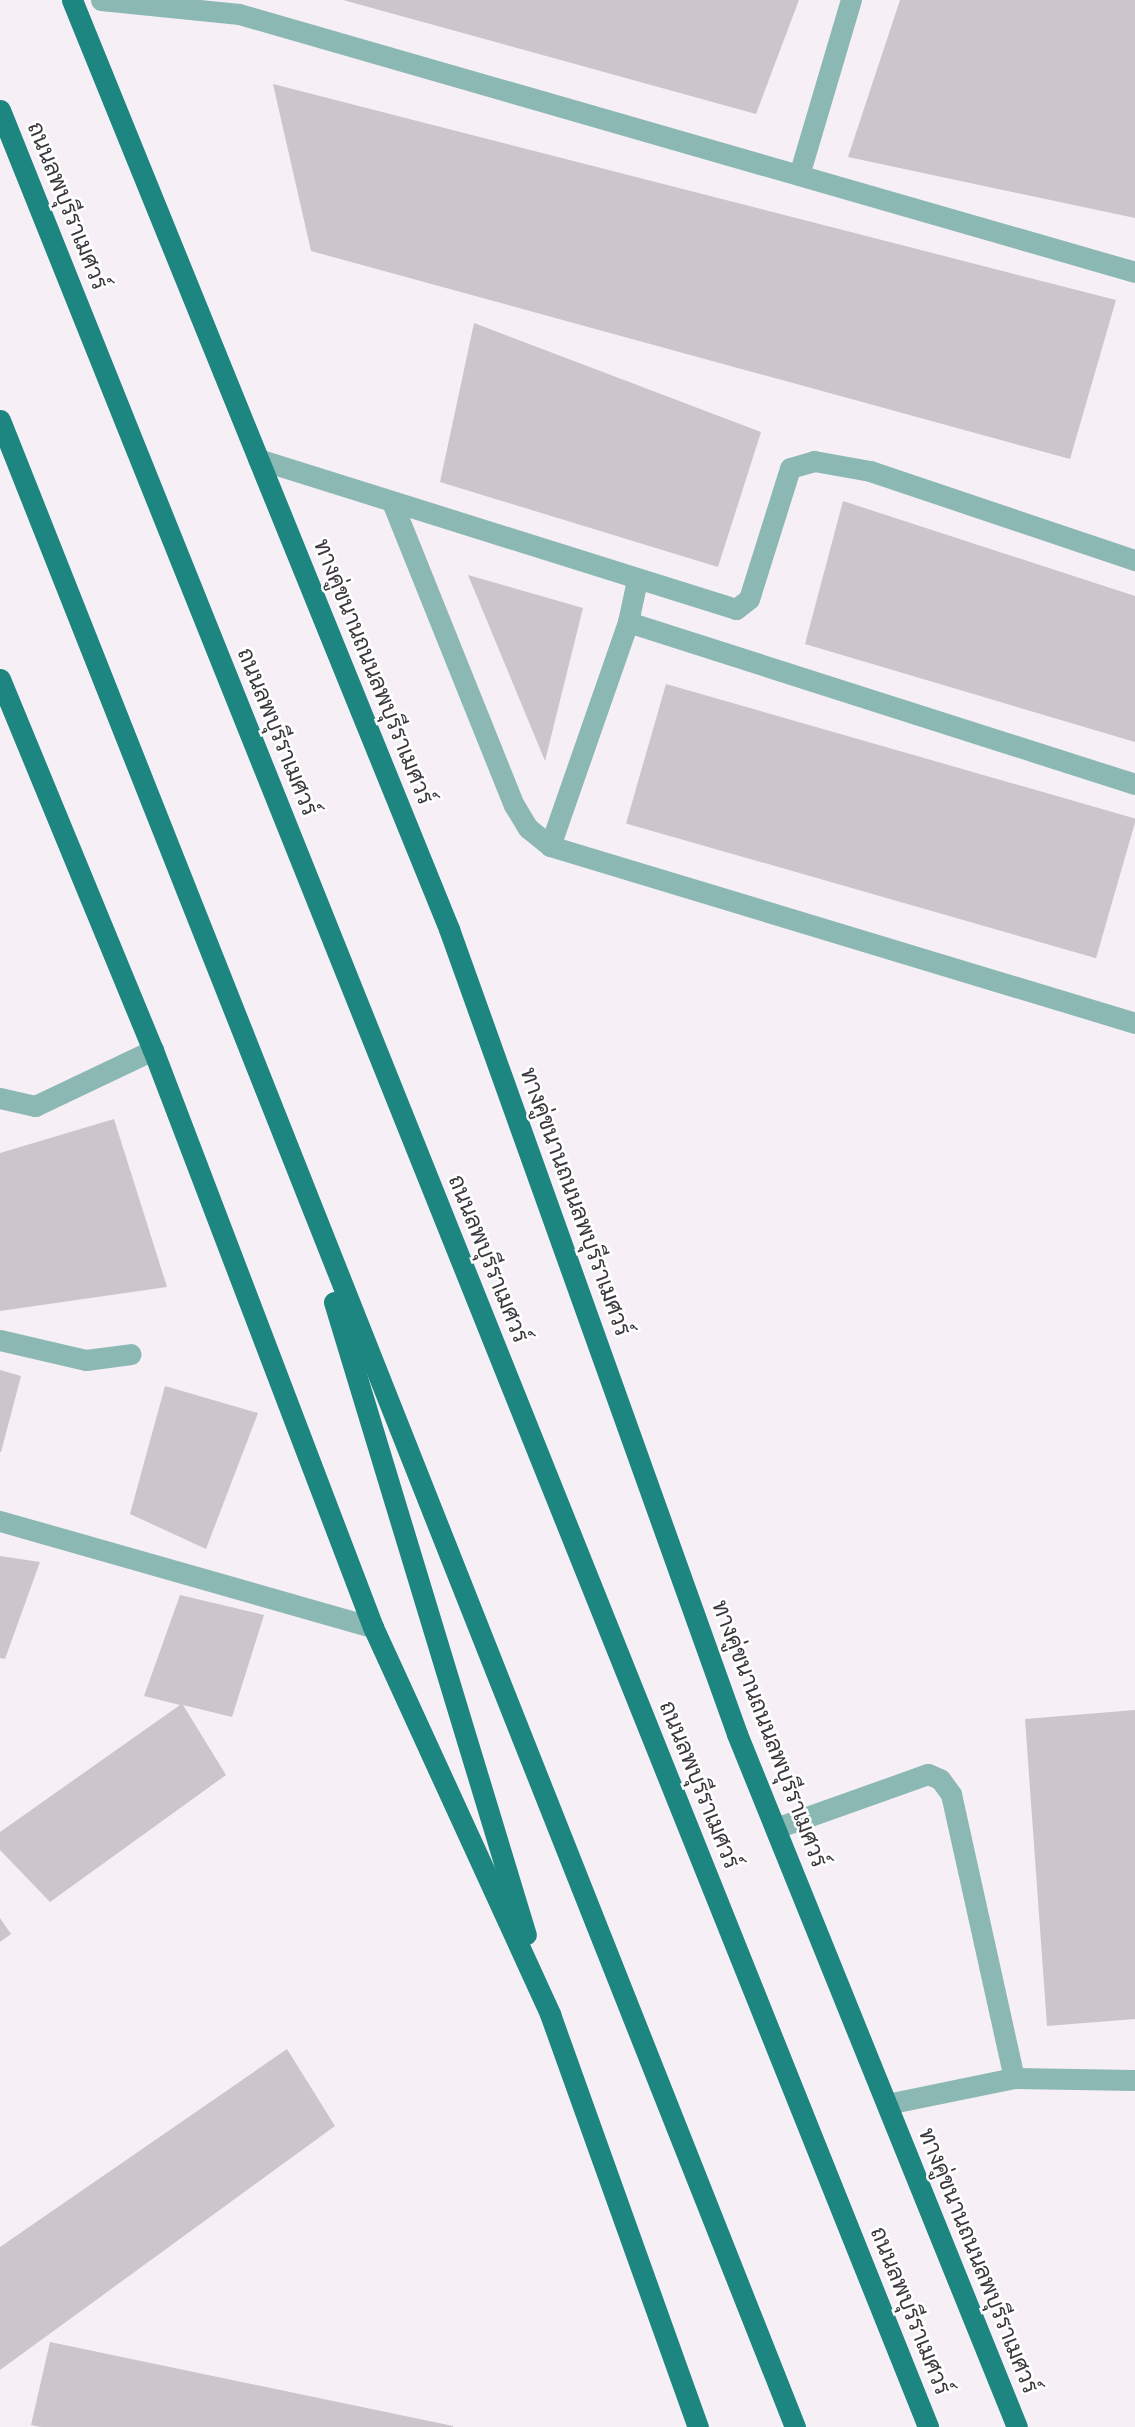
<!DOCTYPE html>
<meta charset="utf-8">
<style>
body{margin:0}
#map{position:relative;width:1135px;height:2427px;overflow:hidden;background:#f6f0f6;font-family:Karla,Sarabun,sans-serif}
div>[style]{position:absolute}
.building>*{inset:0;background:#ccc6cc;transform-origin:0 0}
.minor>*{height:21px;margin:-10.5px;padding:0 10.5px;transform-origin:10.5px;border-radius:10.5px;background:#8cb8b4}
.major>*{height:21px;margin:-10.5px;padding:0 10.5px;transform-origin:10.5px;border-radius:10.5px;background:#1d8680}
span{translate:-50% -50%;white-space:nowrap;text-align:center;line-height:1.15;-webkit-text-stroke:5px #fff;paint-order:stroke}
.street-label{font-size:23px;color:#3c393c}
</style>
<div id="map">
<div class="building">
<div style="clip-path:polygon(343px 0,799px 0,756px 114px)"></div>
<div style="clip-path:polygon(900px 0,1135px 0,1135px 218px,848px 157px)"></div>
<div style="clip-path:polygon(273px 84px,1116px 300px,1070px 459px,311px 251px)"></div>
<div style="clip-path:polygon(474px 323px,761px 432px,718px 567px,440px 482px)"></div>
<div style="clip-path:polygon(843px 501px,1135px 596px,1135px 742px,805px 644px)"></div>
<div style="clip-path:polygon(468px 575px,583px 608px,545px 761px)"></div>
<div style="left:666px;top:684px;width:489px;height:145px;rotate:16deg"></div>
<div style="clip-path:polygon(114px 1119px,167px 1287px,0 1311px,0 1153px)"></div>
<div style="clip-path:polygon(0 1370px,21px 1376px,1px 1452px,0 1452px)"></div>
<div style="clip-path:polygon(165px 1386px,258px 1413px,206px 1549px,130px 1514px)"></div>
<div style="clip-path:polygon(0 1556px,40px 1562px,5px 1659px,0 1658px)"></div>
<div style="clip-path:polygon(180px 1595px,264px 1615px,232px 1717px,183px 1705px,226px 1775px,50px 1902px,0 1850px,0 1832px,180px 1705px,144px 1696px)"></div>
<div style="clip-path:polygon(1135px 1710px,1135px 2019px,1047px 2026px,1025px 1719px)"></div>
<div style="clip-path:polygon(0 1918px,11px 1934px,0 1942px)"></div>
<div style="clip-path:polygon(287px 2049px,335px 2126px,0 2370px,0 2247px)"></div>
<div style="clip-path:polygon(50px 2342px,453px 2426px,453px 2427px,41px 2427px,31px 2425px)"></div>
</div>
<div class="minor">
<div style="left:101px;top:0;width:139px;rotate:5.8deg"></div>
<div style="left:239px;top:14px;width:932px;rotate:16.06deg"></div>
<div style="left:799px;top:175px;width:183px;rotate:-73.5deg"></div>
<div style="left:258px;top:459px;width:501px;rotate:17.42deg"></div>
<div style="left:736px;top:609px;width:16px;rotate:-38deg"></div>
<div style="left:749px;top:599px;width:137px;rotate:-72.6deg"></div>
<div style="left:790px;top:468px;width:25px;rotate:-16deg"></div>
<div style="left:814px;top:461px;width:57px;rotate:10.1deg"></div>
<div style="left:870px;top:471px;width:280px;rotate:18.6deg"></div>
<div style="left:392px;top:502px;width:327px;rotate:68.1deg"></div>
<div style="left:514px;top:805px;width:27px;rotate:59deg"></div>
<div style="left:528px;top:828px;width:28px;rotate:39deg"></div>
<div style="left:550px;top:846px;width:611px;rotate:16.83deg"></div>
<div style="left:628px;top:622px;width:532px;rotate:17.72deg"></div>
<div style="left:550px;top:846px;width:237px;rotate:-70.8deg"></div>
<div style="left:628px;top:622px;width:43px;rotate:-77.9deg"></div>
<div style="left:0;top:1098px;width:36px;rotate:13deg"></div>
<div style="left:35px;top:1106px;width:131px;rotate:-25.4deg"></div>
<div style="left:0;top:1340px;width:88px;rotate:13.1deg"></div>
<div style="left:86px;top:1360px;width:45px;rotate:-7.6deg"></div>
<div style="left:0;top:1521px;width:388px;rotate:15.9deg"></div>
<div style="left:776px;top:1828px;width:161px;rotate:-19.6deg"></div>
<div style="left:928px;top:1774px;width:13px;rotate:23deg"></div>
<div style="left:940px;top:1779px;width:19px;rotate:54deg"></div>
<div style="left:951px;top:1794px;width:291px;rotate:77.5deg"></div>
<div style="left:887px;top:2104px;width:130px;rotate:-11.6deg"></div>
<div style="left:1014px;top:2078px;width:121px;rotate:0.9deg"></div>
</div>
<div class="major">
<div style="left:72px;top:0;width:1003px;rotate:67.91deg"></div>
<div style="left:449px;top:929px;width:855px;rotate:70.31deg"></div>
<div style="left:737px;top:1734px;width:747px;rotate:68deg"></div>
<div style="left:0;top:110px;width:2496px;rotate:68.17deg"></div>
<div style="left:0;top:420px;width:2159px;rotate:68.39deg"></div>
<div style="left:0;top:679px;width:401px;rotate:67.6deg"></div>
<div style="left:153px;top:1050px;width:618px;rotate:69.13deg"></div>
<div style="left:373px;top:1627px;width:426px;rotate:65.4deg"></div>
<div style="left:550px;top:2014px;width:439px;rotate:70.3deg"></div>
<div style="left:334px;top:1302px;width:661px;rotate:73.13deg"></div>
</div>
<div class="street-label">
<span style="left:67px;top:206px;rotate:68deg">ถนนลพบุรีราเมศวร์</span>
<span style="left:373px;top:672px;rotate:68deg">ทางคู่ขนานถนนลพบุรีราเมศวร์</span>
<span style="left:277px;top:732px;rotate:68deg">ถนนลพบุรีราเมศวร์</span>
<span style="left:575px;top:1202px;rotate:70deg">ทางคู่ขนานถนนลพบุรีราเมศวร์</span>
<span style="left:488px;top:1259px;rotate:68deg">ถนนลพบุรีราเมศวร์</span>
<span style="left:769px;top:1734px;rotate:69deg">ทางคู่ขนานถนนลพบุรีราเมศวร์</span>
<span style="left:699px;top:1785px;rotate:68deg">ถนนลพบุรีราเมศวร์</span>
<span style="left:978px;top:2261px;rotate:68deg">ทางคู่ขนานถนนลพบุรีราเมศวร์</span>
<span style="left:910px;top:2311px;rotate:68deg">ถนนลพบุรีราเมศวร์</span>
</div>
</div>
